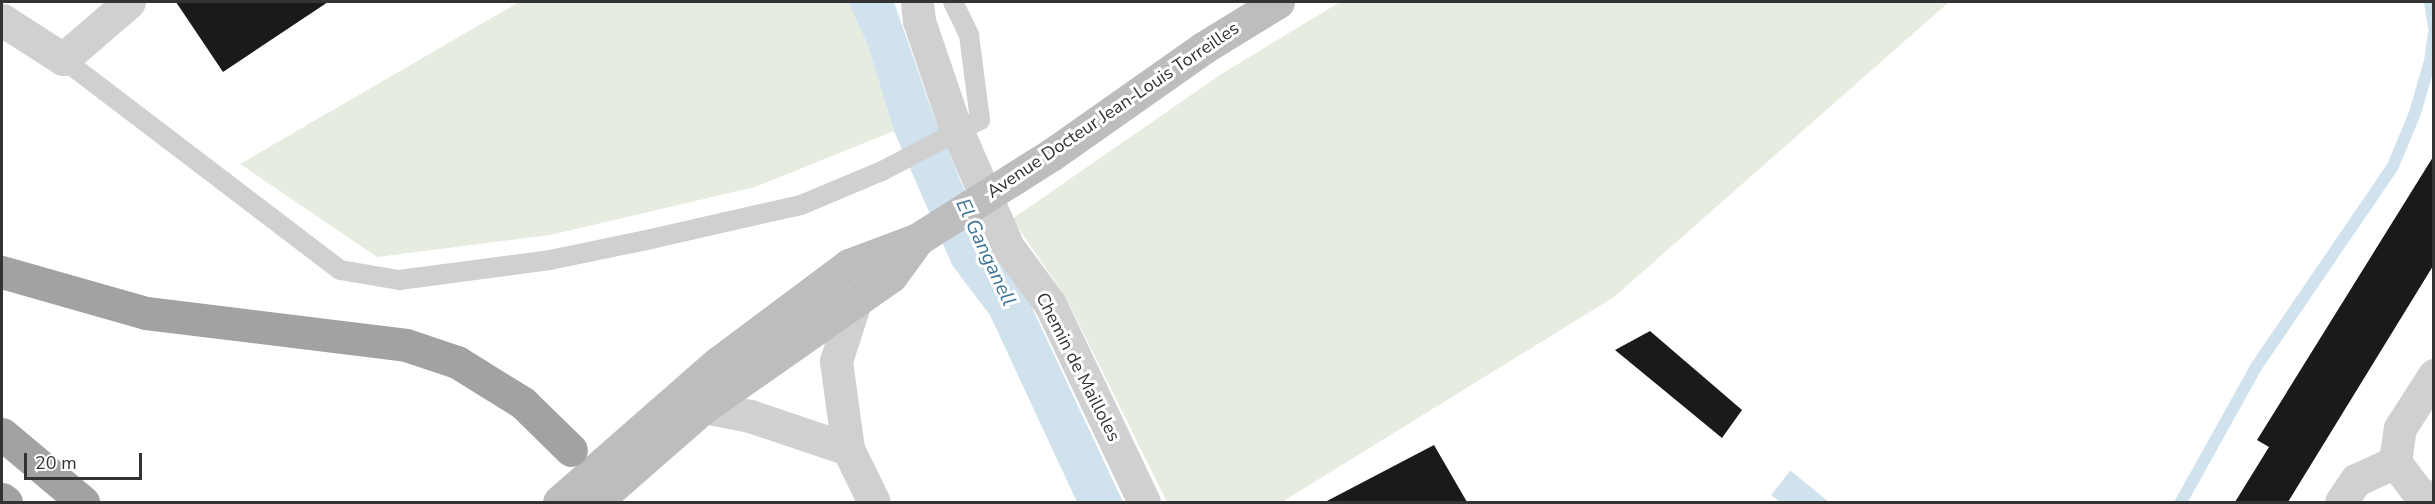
<!DOCTYPE html>
<style>
body{margin:0}
#map{position:relative;width:2435px;height:504px;overflow:hidden;background:#fff;font-family:"Nunito Sans",sans-serif}
div>[style]{position:absolute}
.green>*{inset:0;background:#e6ecdf}
.water>*{inset:0;background:#cfe2ee}
.stream>*{height:12px;margin:-6px;padding:0 6px;transform-origin:6px;border-radius:6px;background:#cfe2ee}
.building>*{inset:0;background:#1a1a1a}
.service>*{height:20px;margin:-10px;padding:0 10px;transform-origin:10px;border-radius:10px;background:#d0d0d0}
.minor>*{height:33px;margin:-16.5px;padding:0 16.5px;transform-origin:16.5px;border-radius:16.5px;background:#d0d0d0}
.secondary>*{height:33px;margin:-16.5px;padding:0 16.5px;transform-origin:16.5px;border-radius:16.5px;background:#bdbdbd}
.trunk>*{height:33px;margin:-16.5px;padding:0 16.5px;transform-origin:16.5px;border-radius:16.5px;background:#a2a2a2}
.service-bridge>*{height:20px;margin:-10px;padding:0 10px;transform-origin:10px;border-radius:10px;background:#d0d0d0}
.secondary-bridge>*{height:33px;margin:-16.5px;padding:0 16.5px;transform-origin:16.5px;border-radius:16.5px;background:#bdbdbd}
span{translate:-50% -50%;white-space:nowrap;text-align:center;line-height:1.15;-webkit-text-stroke:6px #fff;paint-order:stroke}
.street-label{font-size:18px;color:#333}
.water-label{font-size:20px;color:#3f7597;font-style:italic}
.frame{position:absolute;inset:0;border:3px solid #333;pointer-events:none}
.scale{position:absolute;left:24px;top:453px;width:118px;height:27px;box-sizing:border-box;border:3px solid #333;border-top:0;padding-left:8px;font-size:18px;line-height:21px;white-space:nowrap;color:#333;-webkit-text-stroke:4px #fff;paint-order:stroke}
</style>
<div id="map">
<div class="green">
<div style="clip-path:polygon(519px 2px,848px 2px,867px 43px,894px 131px,755px 187px,550px 235px,377px 257px,240px 164px)"></div>
<div style="clip-path:polygon(1340px 2px,1949px 2px,1614px 297px,1282px 502px,1167px 502px,1065px 296px,1012px 219px,1220px 75px)"></div>
</div>
<div class="water">
<div style="clip-path:polygon(848px 2px,894px 2px,934px 117px,988px 246px,1027px 297px,1123px 502px,1077px 502px,990px 315px,952px 265px,894px 131px,867px 43px)"></div>
<div style="clip-path:polygon(1790px 471px,1791px 471px,1829px 502px,1780px 502px,1771px 495px)"></div>
</div>
<div class="stream">
<div style="left:2430px;top:2px;width:24px;rotate:81deg"></div>
<div style="left:2181px;top:502px;width:154px;rotate:-60.9deg"></div>
<div style="left:2256px;top:367px;width:243px;rotate:-55.7deg"></div>
<div style="left:2393px;top:166px;width:57px;rotate:-67.5deg"></div>
<div style="left:2415px;top:113px;width:54px;rotate:-73.9deg"></div>
<div style="left:2430px;top:61px;width:28px;rotate:-82deg"></div>
</div>
<div class="building">
<div style="clip-path:polygon(176px 2px,328px 2px,223px 72px)"></div>
<div style="clip-path:polygon(2433px 157px,2433px 266px,2288px 502px,2235px 502px,2269px 447px,2257px 440px)"></div>
<div style="clip-path:polygon(1650px 331px,1742px 410px,1722px 438px,1615px 350px)"></div>
<div style="clip-path:polygon(1434px 445px,1467px 502px,1325px 502px)"></div>
</div>
<div class="service">
<div style="left:953px;top:2px;width:37px;rotate:64deg"></div>
<div style="left:969px;top:35px;width:86px;rotate:82.6deg"></div>
<div style="left:63px;top:59px;width:348px;rotate:37.3deg"></div>
<div style="left:340px;top:270px;width:60px;rotate:9.6deg"></div>
<div style="left:399px;top:280px;width:152px;rotate:-7.5deg"></div>
<div style="left:550px;top:260px;width:103px;rotate:-11.7deg"></div>
<div style="left:651px;top:239px;width:154px;rotate:-12.8deg"></div>
<div style="left:801px;top:205px;width:88px;rotate:-22.8deg"></div>
</div>
<div class="minor">
<div style="left:917px;top:2px;width:19px;rotate:84deg"></div>
<div style="left:919px;top:21px;width:106px;rotate:71.2deg"></div>
<div style="left:953px;top:121px;width:137px;rotate:66.4deg"></div>
<div style="left:1008px;top:247px;width:71px;rotate:53.6deg"></div>
<div style="left:1050px;top:304px;width:219px;rotate:64.6deg"></div>
<div style="left:2px;top:20px;width:72px;rotate:32.6deg"></div>
<div style="left:63px;top:59px;width:87px;rotate:-40.8deg"></div>
<div style="left:855px;top:302px;width:62px;rotate:107.9deg"></div>
<div style="left:836px;top:361px;width:89px;rotate:82.2deg"></div>
<div style="left:848px;top:449px;width:59px;rotate:63.9deg"></div>
<div style="left:704px;top:407px;width:47px;rotate:11.1deg"></div>
<div style="left:750px;top:416px;width:103px;rotate:18.6deg"></div>
<div style="left:2395px;top:462px;width:38px;rotate:53deg"></div>
<div style="left:2418px;top:492px;width:18px;rotate:27deg"></div>
<div style="left:2341px;top:502px;width:27px;rotate:-56deg"></div>
<div style="left:2356px;top:480px;width:43px;rotate:-24.8deg"></div>
<div style="left:2395px;top:462px;width:34px;rotate:-82deg"></div>
<div style="left:2400px;top:428px;width:63px;rotate:-57.3deg"></div>
</div>
<div class="secondary">
<div style="left:1051px;top:155px;width:186px;rotate:-35.1deg"></div>
<div style="left:1203px;top:48px;width:88px;rotate:-31.5deg"></div>
<div style="left:559px;top:502px;width:211px;rotate:-41.2deg"></div>
<div style="left:718px;top:363px;width:164px;rotate:-36.8deg"></div>
<div style="left:849px;top:265px;width:74px;rotate:-20.6deg"></div>
<div style="left:595px;top:502px;width:145px;rotate:-41.1deg"></div>
<div style="left:704px;top:407px;width:228px;rotate:-35deg"></div>
<div style="left:891px;top:276px;width:46px;rotate:-53.9deg"></div>
</div>
<div class="trunk">
<div style="left:2px;top:272px;width:150px;rotate:15.9deg"></div>
<div style="left:146px;top:313px;width:262px;rotate:7deg"></div>
<div style="left:406px;top:345px;width:54px;rotate:18.4deg"></div>
<div style="left:457px;top:362px;width:78px;rotate:31.8deg"></div>
<div style="left:523px;top:403px;width:67px;rotate:44.4deg"></div>
<div style="left:2px;top:434px;width:106px;rotate:40deg"></div>
<div style="left:2px;top:499px;width:5px;rotate:37deg"></div>
</div>
<div class="service-bridge">
<div style="left:882px;top:171px;width:110px;rotate:-27.5deg"></div>
</div>
<div class="secondary-bridge">
<div style="left:918px;top:239px;width:157px;rotate:-32.3deg"></div>
</div>
<div class="street-label">
<span style="left:1113px;top:110px;rotate:-34deg">Avenue Docteur Jean-Louis Torreilles</span>
<span style="left:1078px;top:367px;rotate:63deg">Chemin de Mailloles</span>
</div>
<div class="water-label">
<span style="left:986px;top:252px;rotate:65deg">El Ganganell</span>
</div>
<div class="frame"></div>
<div class="scale">20 m</div>
</div>
